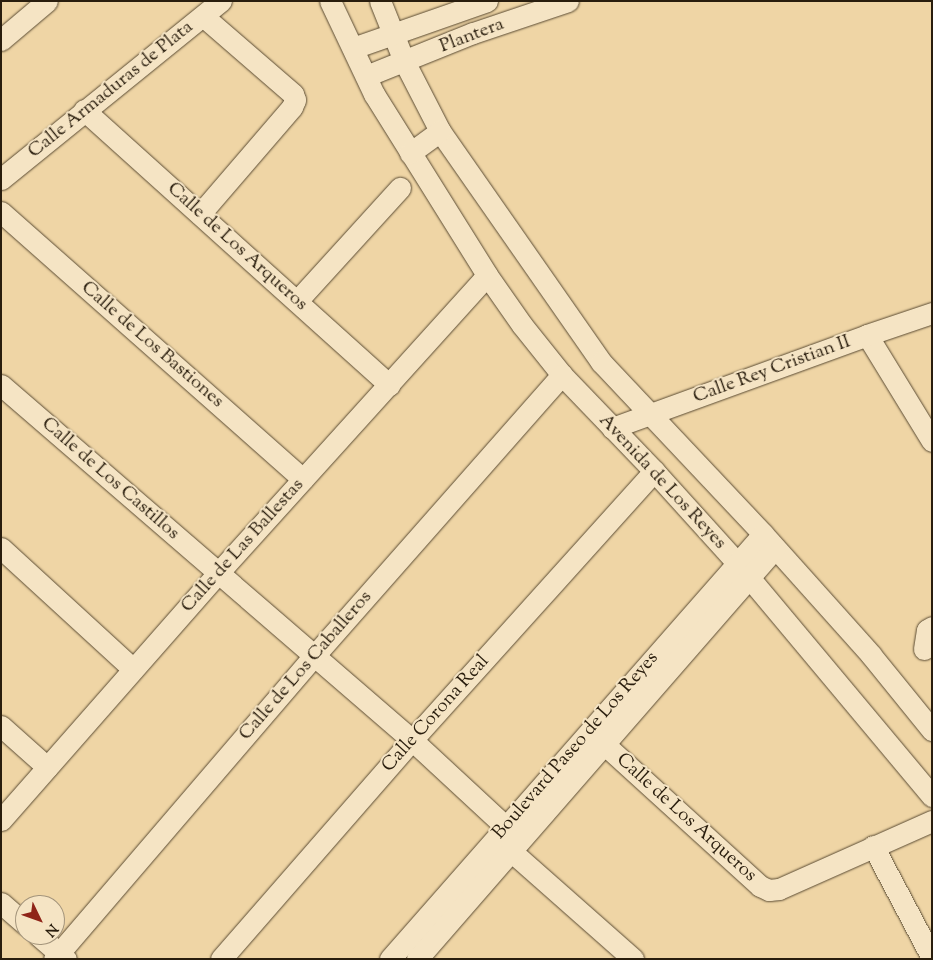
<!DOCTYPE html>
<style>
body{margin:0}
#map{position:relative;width:933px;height:960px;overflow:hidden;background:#efd5a5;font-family:"Sorts Mill Goudy",serif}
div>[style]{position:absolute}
.roads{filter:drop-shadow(0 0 1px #5a4b33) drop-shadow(0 0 1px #5a4b33)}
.minor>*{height:21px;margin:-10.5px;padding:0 10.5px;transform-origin:10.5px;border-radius:10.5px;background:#f5e4c4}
span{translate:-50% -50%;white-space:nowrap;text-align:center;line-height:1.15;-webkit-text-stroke:4px #f5e4c4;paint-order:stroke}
.street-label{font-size:19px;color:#291d0d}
.frame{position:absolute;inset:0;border:2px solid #291d0d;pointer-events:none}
.north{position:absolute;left:15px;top:895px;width:50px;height:50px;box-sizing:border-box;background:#f5e4c4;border:1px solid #a3947b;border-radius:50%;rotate:132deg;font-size:14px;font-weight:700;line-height:20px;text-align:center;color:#291d0d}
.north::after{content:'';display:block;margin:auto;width:18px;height:22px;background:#8f2418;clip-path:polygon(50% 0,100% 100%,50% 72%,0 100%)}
</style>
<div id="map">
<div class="roads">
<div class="minor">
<div style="left:330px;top:1px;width:103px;rotate:64.7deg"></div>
<div style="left:374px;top:94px;width:213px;rotate:58deg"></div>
<div style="left:487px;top:275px;width:61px;rotate:55deg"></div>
<div style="left:522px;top:325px;width:64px;rotate:51.3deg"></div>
<div style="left:562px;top:375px;width:133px;rotate:46.2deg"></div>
<div style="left:654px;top:471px;width:124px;rotate:47.9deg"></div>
<div style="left:737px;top:563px;width:304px;rotate:50.1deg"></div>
<div style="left:380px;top:1px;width:65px;rotate:68.2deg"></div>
<div style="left:404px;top:61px;width:79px;rotate:62.8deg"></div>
<div style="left:440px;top:131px;width:282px;rotate:55.1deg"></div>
<div style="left:601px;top:362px;width:236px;rotate:46.7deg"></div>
<div style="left:763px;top:534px;width:162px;rotate:48.2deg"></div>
<div style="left:871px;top:655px;width:97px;rotate:50.9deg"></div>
<div style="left:1px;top:40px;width:60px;rotate:-40.3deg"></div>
<div style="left:353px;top:48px;width:142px;rotate:-19.3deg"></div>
<div style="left:366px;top:76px;width:115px;rotate:-21.9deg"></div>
<div style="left:473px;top:33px;width:100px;rotate:-18.6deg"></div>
<div style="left:84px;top:110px;width:411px;rotate:42deg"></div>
<div style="left:410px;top:153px;width:37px;rotate:-36deg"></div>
<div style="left:1px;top:179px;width:283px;rotate:-39deg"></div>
<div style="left:1px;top:212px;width:403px;rotate:41.5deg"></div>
<div style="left:200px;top:214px;width:141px;rotate:-49.3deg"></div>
<div style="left:292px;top:107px;width:8px;rotate:-67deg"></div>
<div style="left:295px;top:100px;width:6px;rotate:-108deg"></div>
<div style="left:293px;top:94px;width:119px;rotate:-139.1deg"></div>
<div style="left:297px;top:301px;width:153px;rotate:-47.7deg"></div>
<div style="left:867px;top:335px;width:124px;rotate:58.5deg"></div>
<div style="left:1px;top:385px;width:543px;rotate:40.82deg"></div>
<div style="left:412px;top:740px;width:128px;rotate:42.8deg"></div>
<div style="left:506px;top:827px;width:25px;rotate:78deg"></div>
<div style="left:511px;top:851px;width:163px;rotate:41.5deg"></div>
<div style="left:612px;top:428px;width:271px;rotate:-20deg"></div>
<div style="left:867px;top:335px;width:69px;rotate:-18.7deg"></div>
<div style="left:1px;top:548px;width:179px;rotate:42.5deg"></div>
<div style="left:924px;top:649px;width:19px;rotate:-81deg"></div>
<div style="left:927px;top:630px;width:6px;rotate:-31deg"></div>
<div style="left:1px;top:726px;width:62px;rotate:41.7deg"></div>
<div style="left:604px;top:744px;width:211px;rotate:42.3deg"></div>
<div style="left:760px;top:886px;width:10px;rotate:24deg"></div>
<div style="left:769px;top:890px;width:10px;rotate:-6deg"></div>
<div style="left:779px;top:889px;width:167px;rotate:-24deg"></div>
<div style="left:1px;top:820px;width:330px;rotate:-48.7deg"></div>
<div style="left:219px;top:572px;width:400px;rotate:-47.9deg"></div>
<div style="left:873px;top:846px;width:127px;rotate:62.2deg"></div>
<div style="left:1px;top:903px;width:32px;rotate:41deg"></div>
<div style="left:38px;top:935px;width:37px;rotate:41deg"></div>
<div style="left:54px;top:959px;width:399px;rotate:-49.4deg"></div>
<div style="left:314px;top:656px;width:375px;rotate:-48.6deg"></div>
<div style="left:221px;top:959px;width:291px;rotate:-48.9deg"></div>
<div style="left:412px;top:740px;width:362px;rotate:-48deg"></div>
<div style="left:390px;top:959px;width:565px;rotate:-48.73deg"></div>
<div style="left:417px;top:959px;width:545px;rotate:-48.94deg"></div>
</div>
</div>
<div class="street-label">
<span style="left:472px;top:36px;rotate:-21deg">Plantera</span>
<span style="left:111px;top:90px;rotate:-39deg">Calle Armaduras de Plata</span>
<span style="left:237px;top:247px;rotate:42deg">Calle de Los Arqueros</span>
<span style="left:152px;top:345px;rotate:41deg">Calle de Los Bastiones</span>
<span style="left:772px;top:370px;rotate:-20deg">Calle Rey Cristian II</span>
<span style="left:110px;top:479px;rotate:41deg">Calle de Los Castillos</span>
<span style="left:662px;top:482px;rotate:47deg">Avenida de Los Reyes</span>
<span style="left:243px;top:546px;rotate:-48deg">Calle de Las Ballestas</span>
<span style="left:306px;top:666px;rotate:-49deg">Calle de Los Caballeros</span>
<span style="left:436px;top:714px;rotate:-48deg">Calle Corona Real</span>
<span style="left:576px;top:746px;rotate:-49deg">Boulevard Paseo de Los Reyes</span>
<span style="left:686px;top:818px;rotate:42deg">Calle de Los Arqueros</span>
</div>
<div class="frame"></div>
<div class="north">N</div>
</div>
